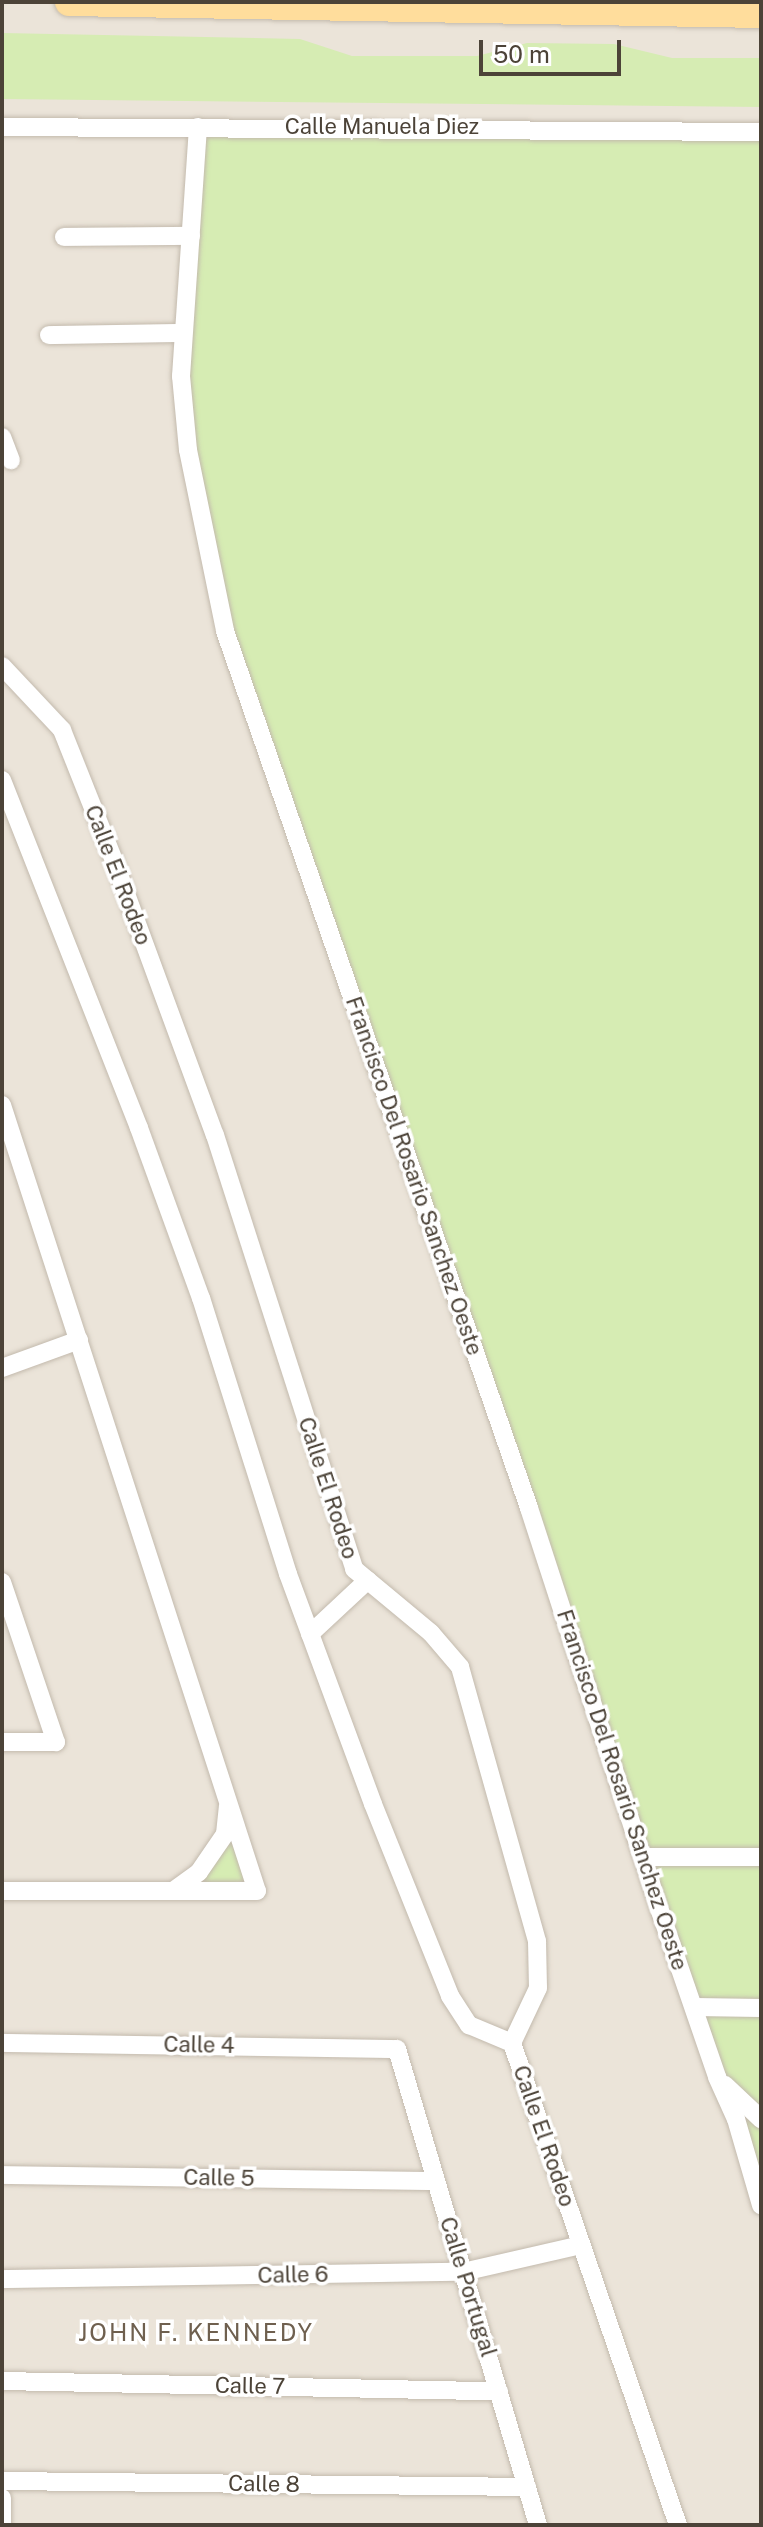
<!DOCTYPE html>
<style>
body{margin:0}
#map{position:relative;width:763px;height:2527px;overflow:hidden;background:#f6f2eb;font-family:"Public Sans",sans-serif}
div>[style]{position:absolute}
.residential>*{inset:0;background:#ebe4d9;transform-origin:0 0}
.green>*{inset:0;background:#d6ecb3}
.roads{filter:drop-shadow(0 0 2px #c3baad) drop-shadow(0 0 2px #c3baad)}
.minor>*{height:18px;margin:-9px;padding:0 9px;transform-origin:9px;border-radius:9px;background:#fff}
.primary>*{height:28px;margin:-14px;padding:0 14px;transform-origin:14px;border-radius:14px;background:#ffdd9c}
span{translate:-50% -50%;white-space:nowrap;text-align:center;line-height:1.15;-webkit-text-stroke:7px #fff;paint-order:stroke}
.street-label{font-size:22px;color:#4c4338}
.neighbourhood-label{font-size:24px;color:#6f604f;letter-spacing:2px}
.frame{position:absolute;inset:0;border:4px solid #4c4338;pointer-events:none}
.scale{position:absolute;left:479px;top:40px;width:142px;height:36px;box-sizing:border-box;border:4px solid #4c4338;border-top:0;padding-left:10px;font-size:24px;line-height:28px;white-space:nowrap;color:#4c4338;-webkit-text-stroke:6px #fff;paint-order:stroke}
</style>
<div id="map">
<div class="residential">
<div style="left:2px;top:2px;width:759px;height:2523px"></div>
</div>
<div class="green">
<div style="clip-path:polygon(2px 33px,300px 39px,352px 56px,477px 56px,527px 43px,614px 44px,672px 58px,761px 58px,761px 107px,2px 99px)"></div>
<div style="clip-path:polygon(198px 127px,761px 133px,761px 2211px,225px 631px,181px 376px)"></div>
<div style="clip-path:polygon(232px 1822px,251px 1881px,188px 1885px)"></div>
</div>
<div class="roads">
<div class="minor">
<div style="left:2px;top:127px;width:759px;rotate:0.38deg"></div>
<div style="left:198px;top:127px;width:250px;rotate:93.9deg"></div>
<div style="left:181px;top:376px;width:74px;rotate:84.6deg"></div>
<div style="left:188px;top:450px;width:185px;rotate:78.4deg"></div>
<div style="left:225px;top:631px;width:928px;rotate:70.88deg"></div>
<div style="left:529px;top:1508px;width:424px;rotate:72deg"></div>
<div style="left:660px;top:1911px;width:176px;rotate:71deg"></div>
<div style="left:717px;top:2077px;width:46px;rotate:65.7deg"></div>
<div style="left:736px;top:2119px;width:90px;rotate:73.8deg"></div>
<div style="left:64px;top:237px;width:127px;rotate:-0.5deg"></div>
<div style="left:49px;top:335px;width:134px;rotate:-0.9deg"></div>
<div style="left:2px;top:437px;width:25px;rotate:69deg"></div>
<div style="left:2px;top:666px;width:88px;rotate:46.8deg"></div>
<div style="left:62px;top:730px;width:141px;rotate:68.3deg"></div>
<div style="left:114px;top:861px;width:292px;rotate:69.8deg"></div>
<div style="left:215px;top:1135px;width:456px;rotate:72.2deg"></div>
<div style="left:354px;top:1569px;width:100px;rotate:39.7deg"></div>
<div style="left:431px;top:1633px;width:45px;rotate:49.5deg"></div>
<div style="left:460px;top:1667px;width:285px;rotate:74.3deg"></div>
<div style="left:537px;top:1941px;width:47px;rotate:88.8deg"></div>
<div style="left:538px;top:1988px;width:61px;rotate:115.3deg"></div>
<div style="left:512px;top:2043px;width:510px;rotate:71deg"></div>
<div style="left:2px;top:780px;width:374px;rotate:68.5deg"></div>
<div style="left:139px;top:1128px;width:181px;rotate:70deg"></div>
<div style="left:201px;top:1298px;width:289px;rotate:72.5deg"></div>
<div style="left:288px;top:1574px;width:245px;rotate:69.7deg"></div>
<div style="left:373px;top:1804px;width:207px;rotate:68.1deg"></div>
<div style="left:450px;top:1996px;width:35px;rotate:57deg"></div>
<div style="left:469px;top:2025px;width:47px;rotate:22.7deg"></div>
<div style="left:2px;top:1105px;width:826px;rotate:72.03deg"></div>
<div style="left:257px;top:1891px;width:255px;rotate:180deg"></div>
<div style="left:2px;top:1368px;width:82px;rotate:-20deg"></div>
<div style="left:2px;top:1582px;width:169px;rotate:71.4deg"></div>
<div style="left:56px;top:1742px;width:54px;rotate:180deg"></div>
<div style="left:310px;top:1634px;width:79px;rotate:-43deg"></div>
<div style="left:643px;top:1857px;width:118px"></div>
<div style="left:173px;top:1891px;width:32px;rotate:-36deg"></div>
<div style="left:199px;top:1872px;width:46px;rotate:-55.6deg"></div>
<div style="left:225px;top:1834px;width:28px;rotate:-84deg"></div>
<div style="left:695px;top:2007px;width:66px;rotate:0.9deg"></div>
<div style="left:2px;top:2043px;width:395px;rotate:0.9deg"></div>
<div style="left:397px;top:2049px;width:496px;rotate:73.5deg"></div>
<div style="left:725px;top:2085px;width:50px;rotate:43.4deg"></div>
<div style="left:2px;top:2175px;width:434px;rotate:0.8deg"></div>
<div style="left:2px;top:2279px;width:461px;rotate:-0.9deg"></div>
<div style="left:463px;top:2272px;width:121px;rotate:-12.9deg"></div>
<div style="left:2px;top:2381px;width:497px;rotate:1.2deg"></div>
<div style="left:2px;top:2481px;width:525px;rotate:0.65deg"></div>
<div style="left:2px;top:2498px;width:27px;rotate:90deg"></div>
</div>
<div class="primary">
<div style="left:69px;top:2px;width:692px;rotate:0.99deg"></div>
</div>
</div>
<div class="street-label">
<span style="left:382px;top:127px">Calle Manuela Diez</span>
<span style="left:118px;top:875px;rotate:69deg">Calle El Rodeo</span>
<span style="left:414px;top:1176px;rotate:71deg">Francisco Del Rosario Sanchez Oeste</span>
<span style="left:328px;top:1488px;rotate:72deg">Calle El Rodeo</span>
<span style="left:622px;top:1790px;rotate:72deg">Francisco Del Rosario Sanchez Oeste</span>
<span style="left:199px;top:2045px;rotate:1deg">Calle 4</span>
<span style="left:544px;top:2136px;rotate:71deg">Calle El Rodeo</span>
<span style="left:219px;top:2178px;rotate:1deg">Calle 5</span>
<span style="left:293px;top:2275px;rotate:-1deg">Calle 6</span>
<span style="left:468px;top:2287px;rotate:73deg">Calle Portugal</span>
<span style="left:250px;top:2386px;rotate:1deg">Calle 7</span>
<span style="left:264px;top:2484px;rotate:1deg">Calle 8</span>
</div>
<div class="neighbourhood-label">
<span style="left:196px;top:2333px">JOHN F. KENNEDY</span>
</div>
<div class="frame"></div>
<div class="scale">50 m</div>
</div>
